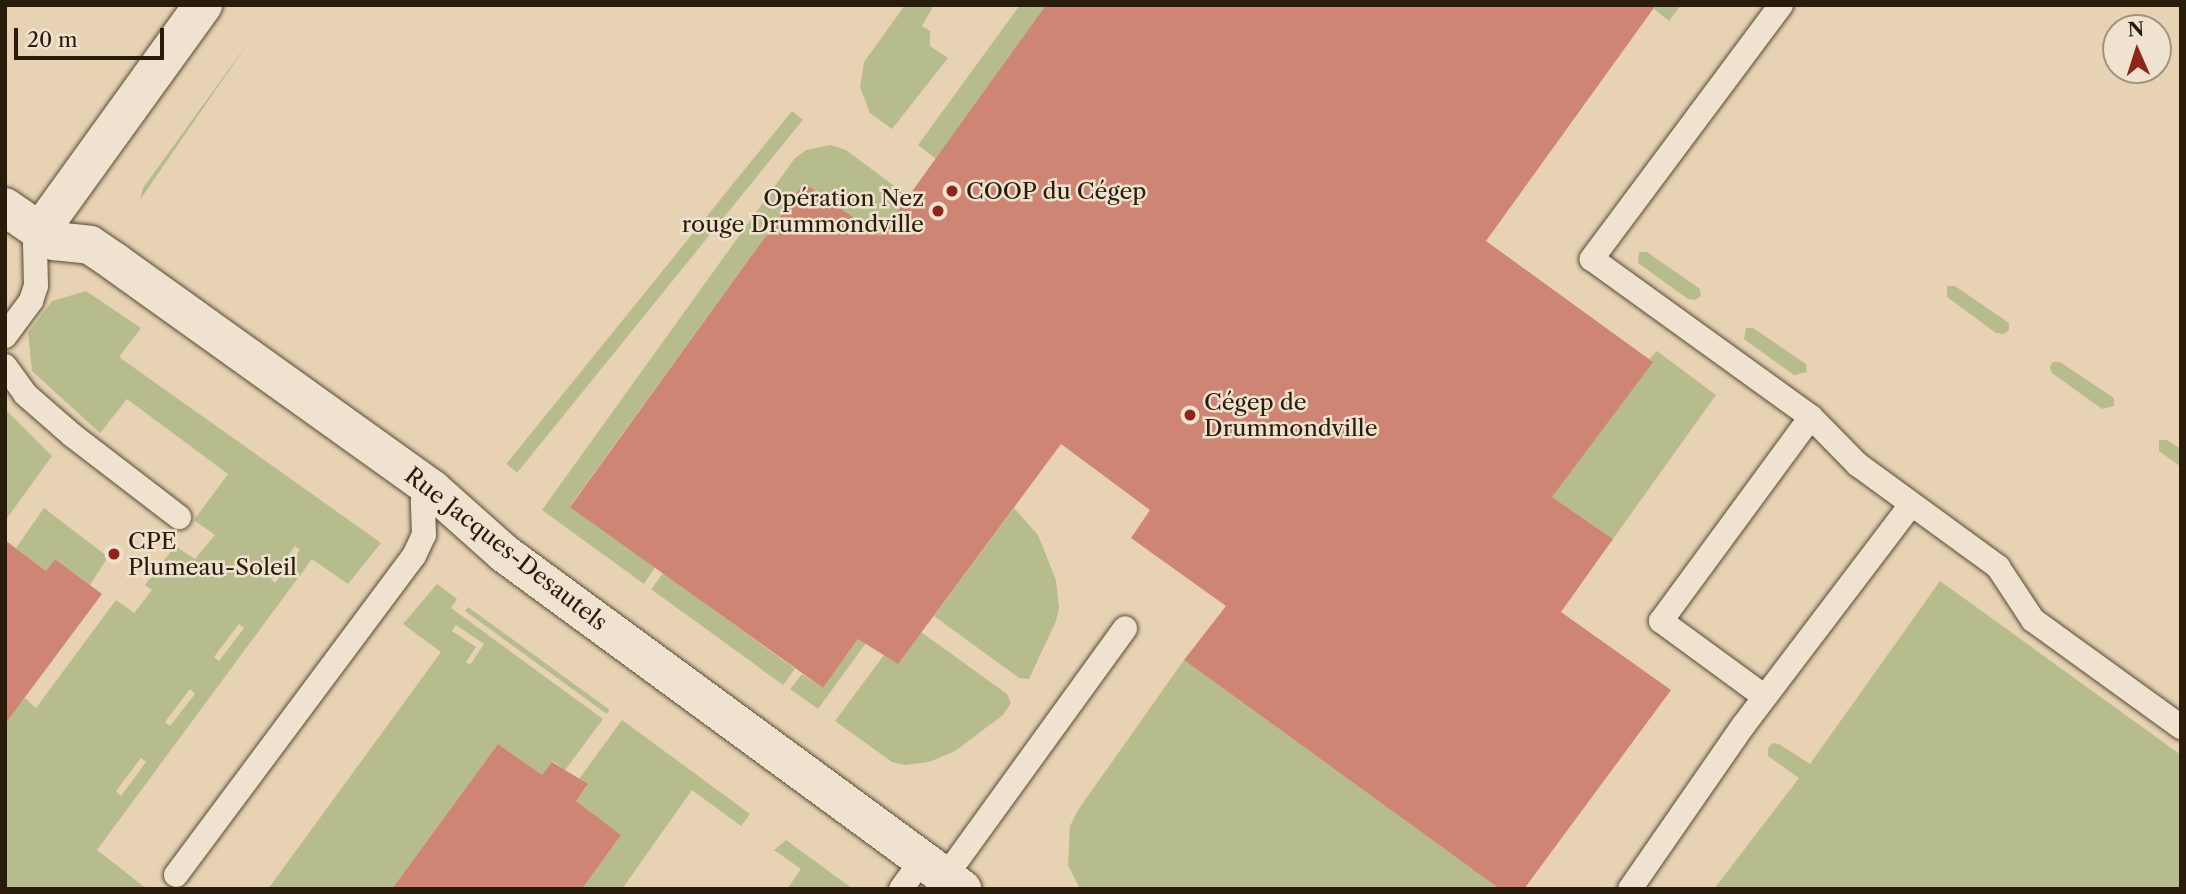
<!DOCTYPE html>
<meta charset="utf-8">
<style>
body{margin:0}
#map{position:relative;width:2186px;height:894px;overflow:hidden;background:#e7d3b4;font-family:"Libre Caslon Text",serif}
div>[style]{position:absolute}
.green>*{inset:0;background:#b6bc8c;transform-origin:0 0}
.building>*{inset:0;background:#ce8573}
.roads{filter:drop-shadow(0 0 2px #584a34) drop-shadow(0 0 2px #584a34)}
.service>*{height:24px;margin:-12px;padding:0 12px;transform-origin:12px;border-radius:12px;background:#efe2ce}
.minor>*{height:38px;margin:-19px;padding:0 19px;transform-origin:19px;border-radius:19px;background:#efe2ce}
.tertiary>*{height:38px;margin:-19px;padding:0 19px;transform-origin:19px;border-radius:19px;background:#efe2ce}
.dots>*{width:19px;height:19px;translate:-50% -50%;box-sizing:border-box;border:4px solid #efe2ce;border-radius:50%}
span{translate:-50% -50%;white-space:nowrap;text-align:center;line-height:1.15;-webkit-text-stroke:5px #efe2ce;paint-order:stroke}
.poi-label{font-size:23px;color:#291c0a}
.left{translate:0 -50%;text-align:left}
.right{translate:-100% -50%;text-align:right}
.street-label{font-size:23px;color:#291c0a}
.frame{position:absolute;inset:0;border:7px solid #291c0a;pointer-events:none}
.north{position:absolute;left:2102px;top:14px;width:70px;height:70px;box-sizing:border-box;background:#efe2ce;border:2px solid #a09380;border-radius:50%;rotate:357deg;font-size:19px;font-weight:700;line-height:28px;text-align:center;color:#291c0a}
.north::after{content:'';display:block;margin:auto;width:24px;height:32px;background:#8f2418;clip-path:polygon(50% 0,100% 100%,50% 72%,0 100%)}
.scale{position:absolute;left:14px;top:28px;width:150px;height:32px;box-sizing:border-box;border:4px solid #291c0a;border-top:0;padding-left:9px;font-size:21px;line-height:24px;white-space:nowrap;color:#291c0a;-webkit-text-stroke:5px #efe2ce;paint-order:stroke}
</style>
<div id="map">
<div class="green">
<div style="clip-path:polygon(905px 5px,934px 5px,922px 26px,930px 31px,930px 46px,948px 58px,892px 129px,870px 113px,860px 87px,864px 62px)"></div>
<div style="clip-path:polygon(1020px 5px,1046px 5px,936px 159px,918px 145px)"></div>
<div style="clip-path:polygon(1656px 5px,1681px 5px,1669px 21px,1654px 9px)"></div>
<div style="clip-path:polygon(250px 40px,140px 200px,143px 188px)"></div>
<div style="left:792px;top:111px;width:14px;height:454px;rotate:39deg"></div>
<div style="clip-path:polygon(831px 145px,846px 150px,909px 197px,880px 236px,804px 183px,570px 506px,655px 567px,644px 584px,542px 510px,795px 158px,806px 150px)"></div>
<div style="clip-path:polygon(1639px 252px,1647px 252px,1700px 289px,1701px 296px,1695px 300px,1688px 299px,1638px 263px)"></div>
<div style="clip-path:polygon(1947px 286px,1955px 286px,2009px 323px,2009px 330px,2004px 334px,1996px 333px,1947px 297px)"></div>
<div style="clip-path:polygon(evenodd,86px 291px,141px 328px,119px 357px,381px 543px,348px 584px,312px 559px,97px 850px,147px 889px,5px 889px,5px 691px,21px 703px,25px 698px,36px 708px,116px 600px,134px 613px,152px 590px,145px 585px,175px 546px,195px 559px,215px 535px,194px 520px,228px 474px,127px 399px,100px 433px,32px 371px,28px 333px,52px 301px,86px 291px,295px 546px,300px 550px,275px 583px,271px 579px,295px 546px,86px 291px,239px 624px,244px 628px,219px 661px,214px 657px,239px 624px,86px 291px,190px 689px,195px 694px,170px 726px,165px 722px,190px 689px,86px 291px,141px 758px,146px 762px,121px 796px,116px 791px,141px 758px)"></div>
<div style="clip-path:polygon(1746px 328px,1753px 328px,1806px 364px,1807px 372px,1794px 375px,1744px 339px)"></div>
<div style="clip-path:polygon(1657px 351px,1716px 395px,1613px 539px,1552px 497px,1652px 361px,1649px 359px)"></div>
<div style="clip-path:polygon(2053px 362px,2060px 362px,2114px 398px,2114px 406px,2102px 409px,2052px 373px,2050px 367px)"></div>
<div style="clip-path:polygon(5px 402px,7px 411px,52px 456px,5px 521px)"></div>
<div style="clip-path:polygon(2159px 440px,2167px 440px,2181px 449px,2181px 467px,2159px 451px)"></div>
<div style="clip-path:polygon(44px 508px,108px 557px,90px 585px,55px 559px,46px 571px,16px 548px)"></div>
<div style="clip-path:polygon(1014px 508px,1038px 535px,1056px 580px,1059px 609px,1056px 621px,1029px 679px,1019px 678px,934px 616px)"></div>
<div style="left:663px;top:573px;width:163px;height:20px;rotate:36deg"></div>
<div style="clip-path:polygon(1940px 581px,2181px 755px,2181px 889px,1714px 889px,1799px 778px,1768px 756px,1768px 749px,1772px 743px,1779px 744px,1810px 764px)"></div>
<div style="clip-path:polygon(evenodd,437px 584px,457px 599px,451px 608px,603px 719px,565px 770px,553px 761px,542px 775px,498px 744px,392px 889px,268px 889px,441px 652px,403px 624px,437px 584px,456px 625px,484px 644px,470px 665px,466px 662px,476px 647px,452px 631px,456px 625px)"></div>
<div style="left:468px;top:607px;width:175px;height:5px;rotate:36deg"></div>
<div style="clip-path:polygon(921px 632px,1007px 694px,1011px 703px,1003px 715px,955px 751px,929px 762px,905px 765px,892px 762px,835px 721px,884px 655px)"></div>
<div style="clip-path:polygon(859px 638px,866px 643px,818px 709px,790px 689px,802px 674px,823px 688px)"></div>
<div style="clip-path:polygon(1184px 660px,1499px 888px,1499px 889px,1080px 889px,1068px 865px,1070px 826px,1078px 810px)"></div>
<div style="clip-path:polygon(622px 720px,750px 814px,741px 826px,692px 790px,622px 889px,582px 889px,621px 835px,576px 801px,587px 786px,579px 779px)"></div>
<div style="clip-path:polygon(786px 840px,853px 889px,787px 889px,801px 869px,774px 850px)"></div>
</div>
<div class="building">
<div style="clip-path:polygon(1046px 5px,1656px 5px,1486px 241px,1653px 362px,1552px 497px,1613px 539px,1561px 612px,1671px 690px,1524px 889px,1500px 889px,1184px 660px,1226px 606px,1131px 538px,1150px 510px,1061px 444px,898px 664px,858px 639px,823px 688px,570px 507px,804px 183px,880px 236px)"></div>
<div style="clip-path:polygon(5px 540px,46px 571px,55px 559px,102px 594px,5px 724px)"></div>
<div style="clip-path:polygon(498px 744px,542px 775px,552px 762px,588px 784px,576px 801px,621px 835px,582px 889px,392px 889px)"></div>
</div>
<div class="roads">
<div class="service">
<div style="left:1781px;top:5px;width:317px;rotate:126.7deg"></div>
<div style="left:1592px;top:259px;width:270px;rotate:35.8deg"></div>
<div style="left:1811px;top:417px;width:66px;rotate:45.6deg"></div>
<div style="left:1857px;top:464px;width:175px;rotate:36.1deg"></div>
<div style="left:1998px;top:567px;width:64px;rotate:56.6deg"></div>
<div style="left:2033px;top:620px;width:183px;rotate:35.9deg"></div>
<div style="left:5px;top:336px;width:44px;rotate:-53.4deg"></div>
<div style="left:31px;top:301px;width:16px;rotate:-72deg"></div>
<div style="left:36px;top:286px;width:43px;rotate:-91.3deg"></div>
<div style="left:35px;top:243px;width:13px;rotate:-67deg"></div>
<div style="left:5px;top:366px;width:34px;rotate:54deg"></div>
<div style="left:25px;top:394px;width:62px;rotate:41.1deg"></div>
<div style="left:72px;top:435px;width:135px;rotate:37.5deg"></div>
<div style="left:1765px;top:697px;width:129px;rotate:-143.8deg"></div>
<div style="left:1661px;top:621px;width:253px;rotate:-53.7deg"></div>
<div style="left:176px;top:875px;width:398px;rotate:-53.3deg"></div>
<div style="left:414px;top:556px;width:23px;rotate:-65deg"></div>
<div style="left:424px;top:535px;width:34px;rotate:-92deg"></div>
<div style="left:423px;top:501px;width:15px;rotate:-53deg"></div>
<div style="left:945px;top:877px;width:307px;rotate:-54.1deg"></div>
<div style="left:901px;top:889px;width:36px;rotate:-54deg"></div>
<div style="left:1630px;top:889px;width:198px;rotate:-55.3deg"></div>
<div style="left:1743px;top:726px;width:278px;rotate:-52.8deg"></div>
</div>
<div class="minor">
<div style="left:5px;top:207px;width:60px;rotate:34.8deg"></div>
<div style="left:54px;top:241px;width:36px;rotate:6deg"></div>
<div style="left:90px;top:245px;width:30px;rotate:34deg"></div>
<div style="left:115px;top:262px;width:390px;rotate:35.6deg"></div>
<div style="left:432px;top:489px;width:98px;rotate:41.7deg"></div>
<div style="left:505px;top:554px;width:567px;rotate:36.24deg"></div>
</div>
<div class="tertiary">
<div style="left:40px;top:231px;width:279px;rotate:-54.2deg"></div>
</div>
</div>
<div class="dots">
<div style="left:952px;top:191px;background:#8f2418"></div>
<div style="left:938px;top:211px;background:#8f2418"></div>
<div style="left:1190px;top:415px;background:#8f2418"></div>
<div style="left:114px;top:554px;background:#8f2418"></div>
</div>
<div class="poi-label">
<span class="left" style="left:966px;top:191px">COOP du Cégep</span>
<span class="right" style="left:924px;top:211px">Opération Nez<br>rouge Drummondville</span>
<span class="left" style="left:1204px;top:415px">Cégep de<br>Drummondville</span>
<span class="left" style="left:128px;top:554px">CPE<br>Plumeau-Soleil</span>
</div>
<div class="street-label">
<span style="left:506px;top:549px;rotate:38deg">Rue Jacques-Desautels</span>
</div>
<div class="frame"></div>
<div class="north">N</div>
<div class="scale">20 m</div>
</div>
